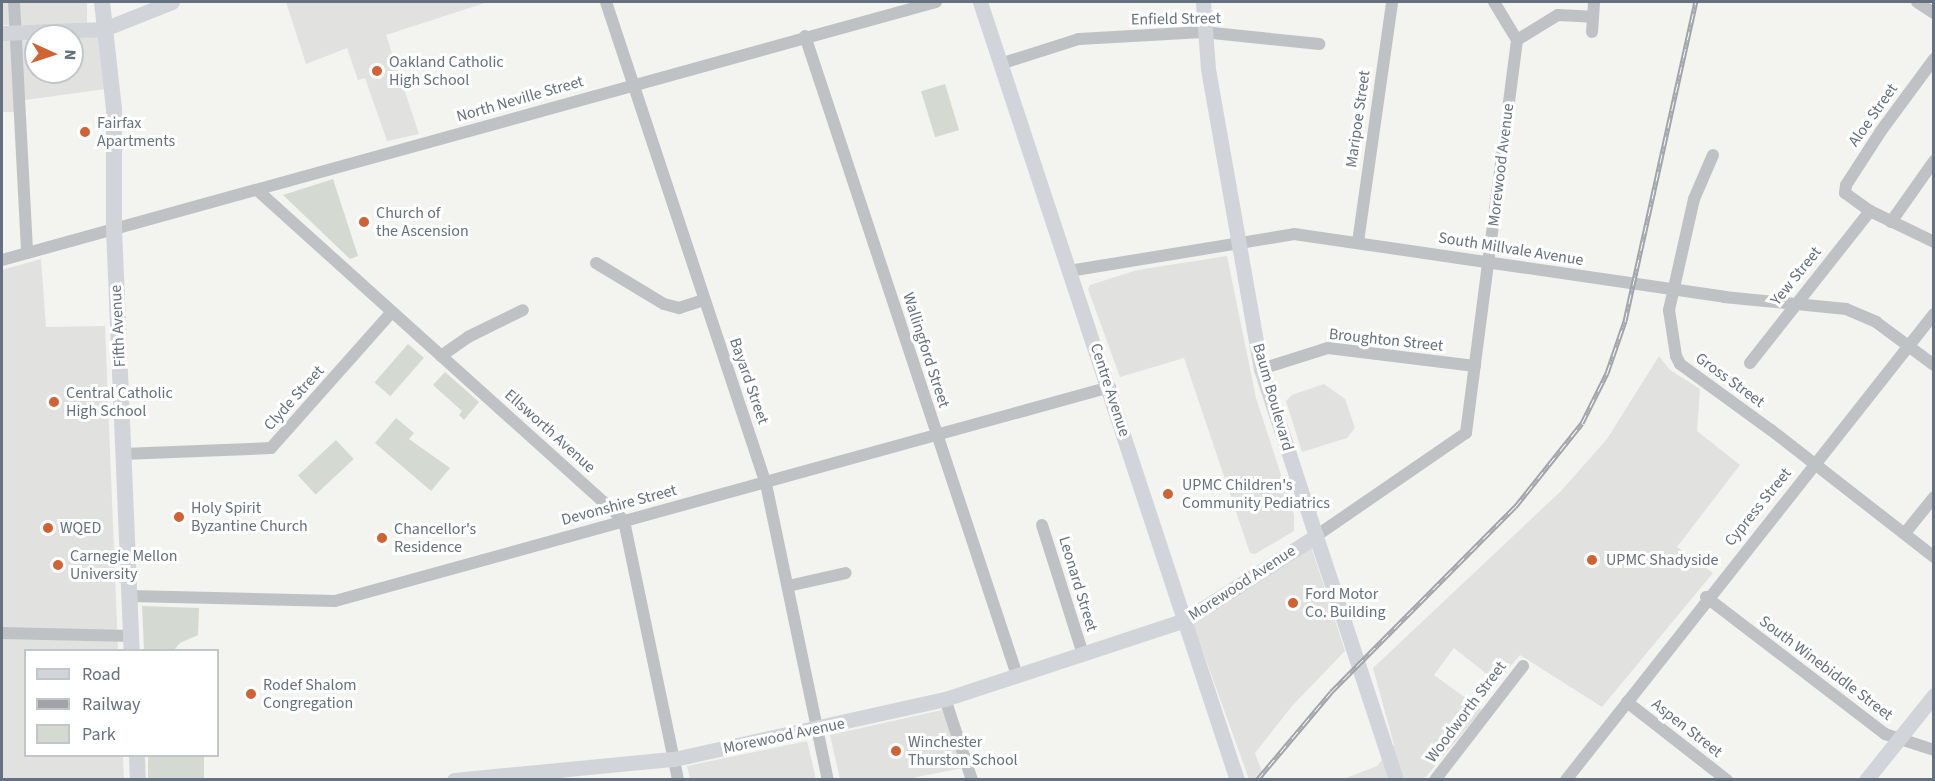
<!DOCTYPE html>
<style>
body{margin:0}
#map{position:relative;width:1935px;height:781px;overflow:hidden;background:#f3f3f0;font-family:"Source Sans 3",sans-serif}
div>[style]{position:absolute}
.built>*{inset:0;background:#e1e2e0;transform-origin:0 0}
.green>*{inset:0;background:#d4dad1;transform-origin:0 0}
.minor>*{height:12px;margin:-6px;padding:0 6px;transform-origin:6px;border-radius:6px;background:#bfc2c5}
.major>*{height:15px;margin:-7.5px;padding:0 7.5px;transform-origin:7.5px;border-radius:7.5px;background:#d1d5d9}
.highway>*{height:16px;margin:-8px;padding:0 8px;transform-origin:8px;border-radius:8px;background:#d1d5d9}
.rail>*{height:5px;margin-top:-2.5px;transform-origin:0;background:repeating-linear-gradient(90deg,#fff 0 9px,#a1a5aa 0 18px);box-sizing:border-box;border-block:2px solid #a1a5aa}
.dots>*{width:16px;height:16px;translate:-50% -50%;box-sizing:border-box;border:3px solid #fff;border-radius:50%}
span{translate:-50% -50%;white-space:nowrap;text-align:center;line-height:1.15;-webkit-text-stroke:6px #fff;paint-order:stroke}
.street-label{font-size:16px;color:#65717e}
.poi-label{font-size:16px;color:#65717e}
.left{translate:0 -50%;text-align:left}
.frame{position:absolute;inset:0;border:3px solid #65717e;pointer-events:none}
.legend{position:absolute;left:24px;top:649px;width:195px;height:108px;box-sizing:border-box;background:#fff;border:2px solid #c1c6cb;margin:0;padding:8px 10px;list-style:none;font-size:18px;color:#65717e}
.legend li{display:flex;align-items:center;gap:12px;height:30px}
.legend b{width:30px;border:2px solid #c1c6cb}
.north{position:absolute;left:24px;top:24px;width:60px;height:60px;box-sizing:border-box;background:#fff;border:2px solid #c1c6cb;border-radius:50%;rotate:93deg;font-size:16px;font-weight:700;line-height:24px;text-align:center;color:#65717e}
.north::after{content:'';display:block;margin:auto;width:21px;height:27px;background:#d06233;clip-path:polygon(50% 0,100% 100%,50% 72%,0 100%)}
</style>
<div id="map">
<div class="built">
<div style="left:2px;top:2px;width:85px;height:23px"></div>
<div style="clip-path:polygon(286px 2px,488px 2px,386px 35px,419px 134px,387px 141px,365px 78px,358px 80px,347px 48px,306px 64px)"></div>
<div style="clip-path:polygon(evenodd,105px 29px,113px 88px,18px 101px,19px 112px,2px 112px,2px 34px,105px 29px,36px 36px,72px 36px,72px 72px,36px 72px,36px 36px)"></div>
<div style="clip-path:polygon(1227px 256px,1256px 398px,1294px 515px,1294px 531px,1255px 554px,1250px 553px,1184px 358px,1120px 377px,1088px 289px,1090px 285px,1137px 270px)"></div>
<div style="clip-path:polygon(41px 259px,46px 327px,105px 326px,118px 650px,26px 650px,26px 756px,123px 756px,124px 779px,2px 780px,2px 270px)"></div>
<div style="clip-path:polygon(1659px 356px,1670px 370px,1700px 389px,1697px 431px,1740px 465px,1677px 547px,1713px 573px,1602px 707px,1520px 655px,1497px 682px,1454px 648px,1434px 675px,1482px 710px,1424px 779px,1341px 780px,1377px 766px,1394px 745px,1373px 668px,1561px 491px,1607px 439px)"></div>
<div style="clip-path:polygon(1324px 384px,1345px 399px,1355px 428px,1347px 438px,1302px 452px,1286px 401px,1292px 395px)"></div>
<div style="clip-path:polygon(1311px 546px,1345px 651px,1292px 706px,1255px 753px,1265px 779px,1249px 779px,1193px 624px)"></div>
<div style="clip-path:polygon(942px 710px,963px 768px,907px 779px,840px 779px,830px 735px)"></div>
<div style="clip-path:polygon(807px 741px,816px 779px,690px 779px,687px 766px)"></div>
</div>
<div class="green">
<div style="left:945px;top:84px;width:48px;height:25px;rotate:73deg"></div>
<div style="clip-path:polygon(333px 179px,358px 256px,350px 259px,283px 195px)"></div>
<div style="left:408px;top:344px;width:21px;height:51px;rotate:41deg"></div>
<div style="clip-path:polygon(445px 372px,479px 402px,464px 420px,459px 415px,462px 411px,433px 385px)"></div>
<div style="clip-path:polygon(396px 418px,414px 433px,409px 439px,450px 468px,431px 491px,375px 443px)"></div>
<div style="left:336px;top:440px;width:26px;height:52px;rotate:47deg"></div>
<div style="clip-path:polygon(142px 606px,199px 608px,198px 635px,180px 643px,174px 650px,144px 650px)"></div>
<div style="left:148px;top:756px;width:56px;height:23px"></div>
</div>
<div class="minor">
<div style="left:14px;top:2px;width:251px;rotate:87deg"></div>
<div style="left:606px;top:2px;width:508px;rotate:71.64deg"></div>
<div style="left:766px;top:484px;width:302px;rotate:78.2deg"></div>
<div style="left:1917px;top:2px;width:20px;rotate:33deg"></div>
<div style="left:1592px;top:32px;width:30px;rotate:-86deg"></div>
<div style="left:805px;top:36px;width:673px;rotate:71.65deg"></div>
<div style="left:1517px;top:40px;width:48px;rotate:-31.4deg"></div>
<div style="left:1558px;top:15px;width:34px;rotate:3deg"></div>
<div style="left:1934px;top:59px;width:89px;rotate:126.4deg"></div>
<div style="left:1881px;top:131px;width:64px;rotate:122.9deg"></div>
<div style="left:1846px;top:185px;width:8px;rotate:97deg"></div>
<div style="left:1845px;top:193px;width:31px;rotate:36deg"></div>
<div style="left:1870px;top:211px;width:71px;rotate:25.8deg"></div>
<div style="left:1000px;top:64px;width:83px;rotate:-17.6deg"></div>
<div style="left:1079px;top:39px;width:124px;rotate:-3.2deg"></div>
<div style="left:1203px;top:32px;width:117px;rotate:5.9deg"></div>
<div style="left:1713px;top:155px;width:48px;rotate:113.4deg"></div>
<div style="left:1694px;top:199px;width:114px;rotate:102.7deg"></div>
<div style="left:1669px;top:310px;width:47px;rotate:81.3deg"></div>
<div style="left:1676px;top:356px;width:9px;rotate:63deg"></div>
<div style="left:1680px;top:364px;width:112px;rotate:36deg"></div>
<div style="left:1771px;top:430px;width:207px;rotate:37.9deg"></div>
<div style="left:257px;top:190px;width:494px;rotate:42deg"></div>
<div style="left:624px;top:521px;width:265px;rotate:78.2deg"></div>
<div style="left:1891px;top:222px;width:75px;rotate:-54.8deg"></div>
<div style="left:1358px;top:242px;width:242px;rotate:-81.9deg"></div>
<div style="left:2px;top:260px;width:969px;rotate:-15.44deg"></div>
<div style="left:596px;top:263px;width:79px;rotate:31.1deg"></div>
<div style="left:664px;top:304px;width:16px;rotate:15deg"></div>
<div style="left:679px;top:308px;width:26px;rotate:-18deg"></div>
<div style="left:1069px;top:271px;width:228px;rotate:-9.3deg"></div>
<div style="left:1294px;top:234px;width:435px;rotate:8.3deg"></div>
<div style="left:1724px;top:297px;width:123px;rotate:5.6deg"></div>
<div style="left:1846px;top:309px;width:33px;rotate:23deg"></div>
<div style="left:1876px;top:322px;width:72px;rotate:36.6deg"></div>
<div style="left:441px;top:356px;width:33px;rotate:-35deg"></div>
<div style="left:468px;top:337px;width:61px;rotate:-26.1deg"></div>
<div style="left:1750px;top:363px;width:194px;rotate:-51.7deg"></div>
<div style="left:1261px;top:369px;width:70px;rotate:-17.4deg"></div>
<div style="left:1328px;top:348px;width:148px;rotate:7deg"></div>
<div style="left:123px;top:454px;width:148px;rotate:-2.3deg"></div>
<div style="left:271px;top:448px;width:181px;rotate:-48.4deg"></div>
<div style="left:1042px;top:525px;width:135px;rotate:72.4deg"></div>
<div style="left:1905px;top:533px;width:46px;rotate:-51.1deg"></div>
<div style="left:1316px;top:536px;width:182px;rotate:-34.5deg"></div>
<div style="left:1466px;top:433px;width:396px;rotate:-82.6deg"></div>
<div style="left:1517px;top:40px;width:44px;rotate:-121.2deg"></div>
<div style="left:788px;top:586px;width:59px;rotate:-12.6deg"></div>
<div style="left:130px;top:596px;width:205px;rotate:1.4deg"></div>
<div style="left:335px;top:601px;width:804px;rotate:-15.44deg"></div>
<div style="left:1706px;top:597px;width:225px;rotate:37.4deg"></div>
<div style="left:1885px;top:734px;width:52px;rotate:18.1deg"></div>
<div style="left:2px;top:633px;width:130px;rotate:1.3deg"></div>
<div style="left:945px;top:699px;width:85px;rotate:71.6deg"></div>
<div style="left:1627px;top:702px;width:127px;rotate:38deg"></div>
<div style="left:1435px;top:780px;width:144px;rotate:-52.3deg"></div>
<div style="left:1566px;top:780px;width:594px;rotate:-51.7deg"></div>
</div>
<div class="major">
<div style="left:980px;top:2px;width:819px;rotate:71.72deg"></div>
<div style="left:1203px;top:2px;width:67px;rotate:85.7deg"></div>
<div style="left:1208px;top:69px;width:305px;rotate:80deg"></div>
<div style="left:1261px;top:369px;width:433px;rotate:71.8deg"></div>
<div style="left:2px;top:33px;width:102px;rotate:-2.2deg"></div>
<div style="left:104px;top:29px;width:73px;rotate:-21.7deg"></div>
<div style="left:454px;top:780px;width:221px;rotate:-5.5deg"></div>
<div style="left:674px;top:759px;width:278px;rotate:-12.5deg"></div>
<div style="left:945px;top:699px;width:253px;rotate:-18.2deg"></div>
<div style="left:1185px;top:620px;width:156px;rotate:-32.7deg"></div>
<div style="left:1866px;top:780px;width:109px;rotate:-51.3deg"></div>
</div>
<div class="highway">
<div style="left:102px;top:2px;width:108px;rotate:83.6deg"></div>
<div style="left:114px;top:109px;width:120px;rotate:90deg"></div>
<div style="left:114px;top:229px;width:421px;rotate:87.6deg"></div>
<div style="left:137px;top:756px;width:24px;rotate:88deg"></div>
</div>
<div class="rail">
<div style="left:1257px;top:780px;width:115px;rotate:-49.9deg"></div>
<div style="left:1331px;top:692px;width:261px;rotate:-45.2deg"></div>
<div style="left:1515px;top:507px;width:107px;rotate:-51.4deg"></div>
<div style="left:1582px;top:423px;width:56px;rotate:-63.4deg"></div>
<div style="left:1607px;top:373px;width:55px;rotate:-70.9deg"></div>
<div style="left:1625px;top:321px;width:327px;rotate:-77.5deg"></div>
</div>
<div class="dots">
<div style="left:377px;top:71px;background:#d06233"></div>
<div style="left:85px;top:132px;background:#d06233"></div>
<div style="left:364px;top:222px;background:#d06233"></div>
<div style="left:54px;top:402px;background:#d06233"></div>
<div style="left:1168px;top:494px;background:#d06233"></div>
<div style="left:179px;top:517px;background:#d06233"></div>
<div style="left:48px;top:528px;background:#d06233"></div>
<div style="left:382px;top:538px;background:#d06233"></div>
<div style="left:1592px;top:560px;background:#d06233"></div>
<div style="left:58px;top:565px;background:#d06233"></div>
<div style="left:1293px;top:603px;background:#d06233"></div>
<div style="left:251px;top:694px;background:#d06233"></div>
<div style="left:896px;top:751px;background:#d06233"></div>
</div>
<div class="street-label">
<span style="left:1176px;top:19px;rotate:-1deg">Enfield Street</span>
<span style="left:520px;top:99px;rotate:-16deg">North Neville Street</span>
<span style="left:1873px;top:115px;rotate:-55deg">Aloe Street</span>
<span style="left:1358px;top:119px;rotate:-82deg">Maripoe Street</span>
<span style="left:1501px;top:165px;rotate:-83deg">Morewood Avenue</span>
<span style="left:1511px;top:249px;rotate:9deg">South Millvale Avenue</span>
<span style="left:1796px;top:276px;rotate:-51deg">Yew Street</span>
<span style="left:118px;top:326px;rotate:-93deg">Fifth Avenue</span>
<span style="left:1386px;top:340px;rotate:6deg">Broughton Street</span>
<span style="left:926px;top:350px;rotate:72deg">Wallingford Street</span>
<span style="left:1730px;top:380px;rotate:36deg">Gross Street</span>
<span style="left:749px;top:381px;rotate:71deg">Bayard Street</span>
<span style="left:1110px;top:390px;rotate:72deg">Centre Avenue</span>
<span style="left:1273px;top:397px;rotate:74deg">Baum Boulevard</span>
<span style="left:294px;top:398px;rotate:-48deg">Clyde Street</span>
<span style="left:550px;top:431px;rotate:42deg">Ellsworth Avenue</span>
<span style="left:619px;top:505px;rotate:-15deg">Devonshire Street</span>
<span style="left:1758px;top:507px;rotate:-51deg">Cypress Street</span>
<span style="left:1242px;top:583px;rotate:-33deg">Morewood Avenue</span>
<span style="left:1078px;top:584px;rotate:73deg">Leonard Street</span>
<span style="left:1826px;top:668px;rotate:37deg">South Winebiddle Street</span>
<span style="left:1466px;top:712px;rotate:-53deg">Woodworth Street</span>
<span style="left:1687px;top:728px;rotate:38deg">Aspen Street</span>
<span style="left:784px;top:736px;rotate:-12deg">Morewood Avenue</span>
</div>
<div class="poi-label">
<span class="left" style="left:389px;top:71px">Oakland Catholic<br>High School</span>
<span class="left" style="left:97px;top:132px">Fairfax<br>Apartments</span>
<span class="left" style="left:376px;top:222px">Church of<br>the Ascension</span>
<span class="left" style="left:66px;top:402px">Central Catholic<br>High School</span>
<span class="left" style="left:1182px;top:494px">UPMC Children's<br>Community Pediatrics</span>
<span class="left" style="left:191px;top:517px">Holy Spirit<br>Byzantine Church</span>
<span class="left" style="left:60px;top:528px">WQED</span>
<span class="left" style="left:394px;top:538px">Chancellor's<br>Residence</span>
<span class="left" style="left:70px;top:565px">Carnegie Mellon<br>University</span>
<span class="left" style="left:1606px;top:560px">UPMC Shadyside</span>
<span class="left" style="left:1305px;top:603px">Ford Motor<br>Co. Building</span>
<span class="left" style="left:263px;top:694px">Rodef Shalom<br>Congregation</span>
<span class="left" style="left:908px;top:751px">Winchester<br>Thurston School</span>
</div>
<div class="frame"></div>
<ul class="legend">
<li><b style="height:8px;background:#d1d5d9"></b>Road</li>
<li><b style="height:8px;background:#a1a5aa"></b>Railway</li>
<li><b style="height:16px;background:#d4dad1"></b>Park</li>
</ul>
<div class="north">N</div>
</div>
